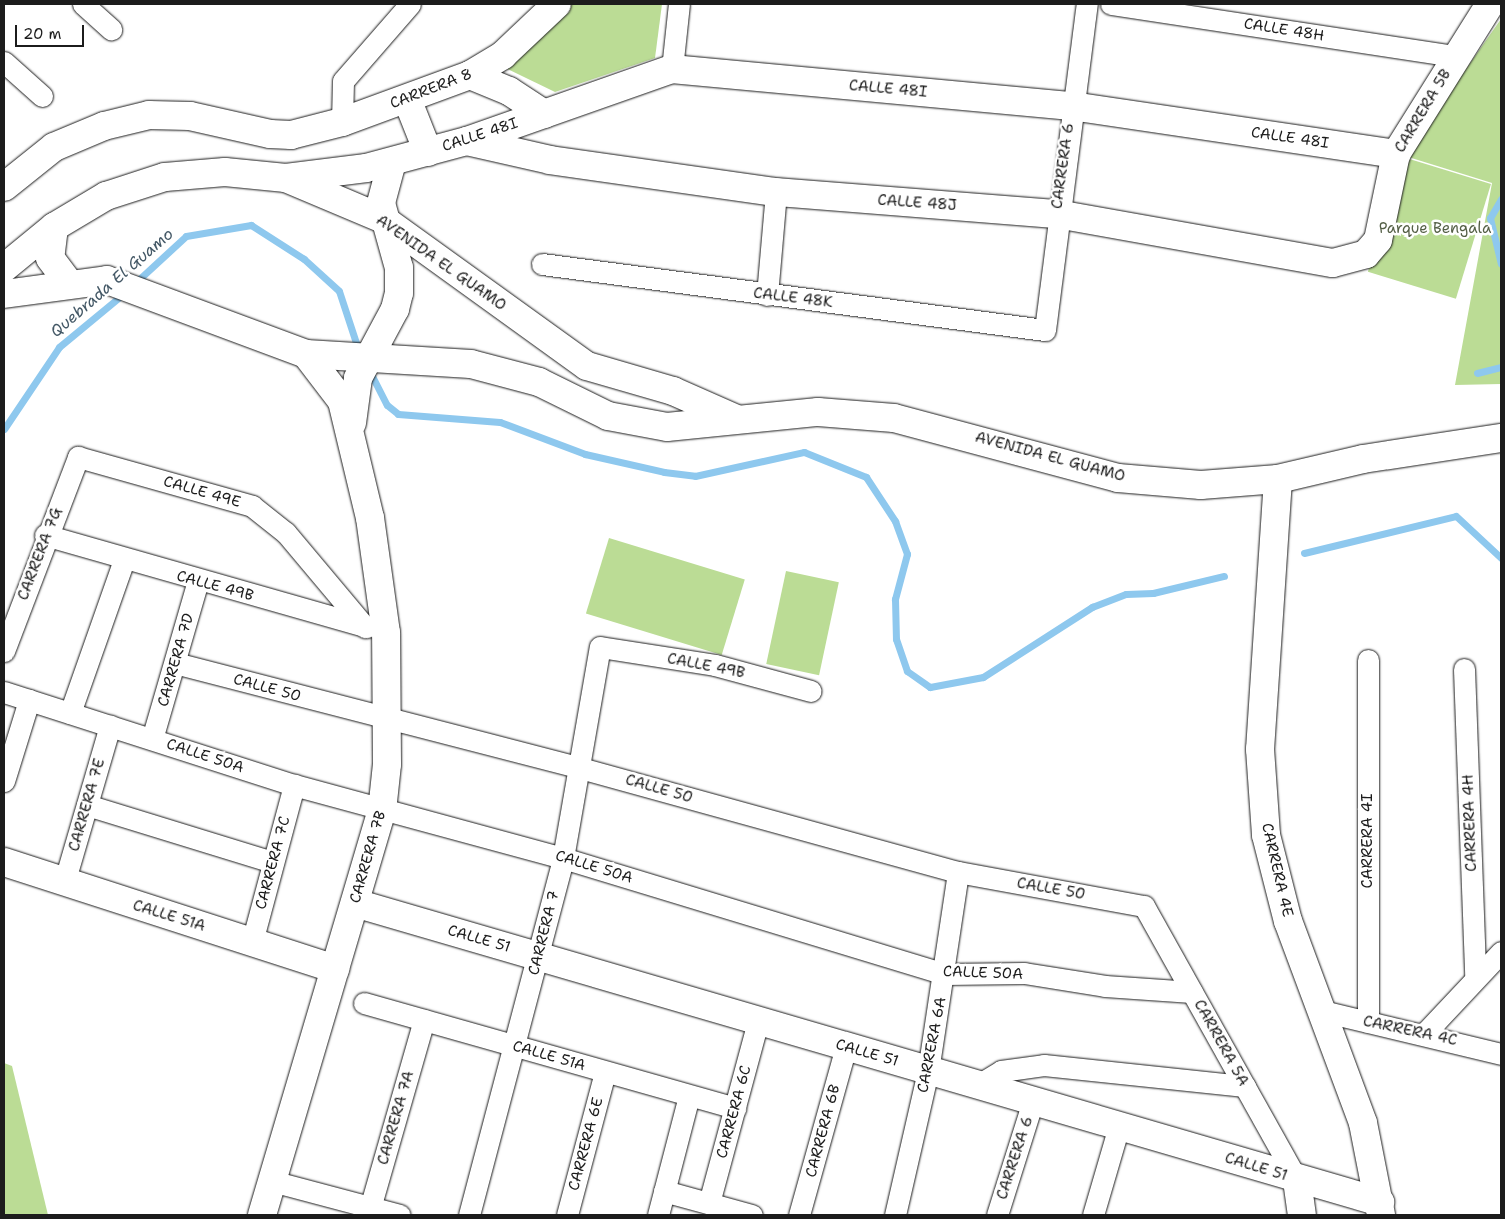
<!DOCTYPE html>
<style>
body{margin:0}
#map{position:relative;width:1505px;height:1219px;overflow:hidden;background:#fff;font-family:"Shantell Sans",sans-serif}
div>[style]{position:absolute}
.green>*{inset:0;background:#bbdc95;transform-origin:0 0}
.stream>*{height:7px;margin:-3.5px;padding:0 3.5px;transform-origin:3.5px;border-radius:3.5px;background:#8ec8ee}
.roads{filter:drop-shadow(0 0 1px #1c1c1c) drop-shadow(0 0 1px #1c1c1c)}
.minor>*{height:21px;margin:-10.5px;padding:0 10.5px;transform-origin:10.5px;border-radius:10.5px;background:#fff}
.tertiary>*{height:28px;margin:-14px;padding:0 14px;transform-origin:14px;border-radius:14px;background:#fff}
.secondary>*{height:28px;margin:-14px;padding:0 14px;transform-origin:14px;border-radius:14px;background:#fff}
span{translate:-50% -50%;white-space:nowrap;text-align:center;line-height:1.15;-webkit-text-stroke:5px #fff;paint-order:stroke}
.street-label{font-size:15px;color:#1c1c1c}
.park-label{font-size:15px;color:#545f46}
.water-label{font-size:16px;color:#445866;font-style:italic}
.frame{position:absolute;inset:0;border:5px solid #1c1c1c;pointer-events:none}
.scale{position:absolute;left:15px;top:25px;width:69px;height:22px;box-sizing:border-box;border:2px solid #1c1c1c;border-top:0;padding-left:6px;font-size:15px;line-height:18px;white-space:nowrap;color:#1c1c1c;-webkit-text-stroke:4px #fff;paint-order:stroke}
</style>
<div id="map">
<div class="green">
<div style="clip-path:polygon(564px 4px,662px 4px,655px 58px,555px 92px,499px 65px)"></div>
<div style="clip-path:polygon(1501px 19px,1501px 384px,1455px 385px,1492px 183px,1405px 156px)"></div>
<div style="left:1403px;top:157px;width:92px;height:120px;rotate:17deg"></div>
<div style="left:609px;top:538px;width:142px;height:79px;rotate:17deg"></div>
<div style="left:786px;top:571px;width:54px;height:95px;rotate:12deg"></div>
<div style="clip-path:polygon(4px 1063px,12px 1066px,48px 1215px,4px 1215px)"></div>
</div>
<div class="stream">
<div style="left:1501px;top:199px;width:22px;rotate:120deg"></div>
<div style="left:1490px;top:218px;width:47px;rotate:76.6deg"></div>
<div style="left:135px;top:283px;width:69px;rotate:-42.7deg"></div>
<div style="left:186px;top:236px;width:66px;rotate:-9.6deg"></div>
<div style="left:251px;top:225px;width:63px;rotate:32.7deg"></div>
<div style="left:304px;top:259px;width:47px;rotate:42.4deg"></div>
<div style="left:339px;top:291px;width:64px;rotate:71.8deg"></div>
<div style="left:370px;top:372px;width:37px;rotate:63deg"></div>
<div style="left:387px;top:405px;width:14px;rotate:39deg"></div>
<div style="left:398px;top:414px;width:102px;rotate:4.5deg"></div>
<div style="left:500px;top:422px;width:91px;rotate:20.6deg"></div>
<div style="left:585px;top:454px;width:81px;rotate:12.8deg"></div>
<div style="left:664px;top:472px;width:31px;rotate:7deg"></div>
<div style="left:695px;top:476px;width:112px;rotate:-12.4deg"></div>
<div style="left:804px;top:452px;width:67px;rotate:22deg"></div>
<div style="left:866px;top:477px;width:53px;rotate:56.6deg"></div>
<div style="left:895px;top:521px;width:35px;rotate:70deg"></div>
<div style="left:907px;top:554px;width:47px;rotate:104.9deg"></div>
<div style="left:895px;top:599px;width:40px;rotate:88.6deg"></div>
<div style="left:896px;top:639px;width:34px;rotate:71deg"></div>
<div style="left:907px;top:671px;width:28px;rotate:35deg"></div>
<div style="left:930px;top:687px;width:54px;rotate:-10.7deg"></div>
<div style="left:983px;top:677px;width:130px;rotate:-32.7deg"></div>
<div style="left:1092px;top:607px;width:36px;rotate:-21deg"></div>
<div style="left:1126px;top:594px;width:27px;rotate:-2deg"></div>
<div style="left:1153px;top:593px;width:73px;rotate:-13.5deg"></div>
<div style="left:1477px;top:373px;width:25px;rotate:-14deg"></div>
<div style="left:4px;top:429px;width:99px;rotate:-56.1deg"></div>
<div style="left:59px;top:347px;width:83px;rotate:-39.6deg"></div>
<div style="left:1304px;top:553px;width:156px;rotate:-13.7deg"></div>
<div style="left:1456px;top:516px;width:62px;rotate:43deg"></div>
</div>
<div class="roads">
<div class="minor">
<div style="left:83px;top:4px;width:38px;rotate:42deg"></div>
<div style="left:1111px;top:4px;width:349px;rotate:8.6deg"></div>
<div style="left:4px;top:62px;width:51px;rotate:41.8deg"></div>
<div style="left:672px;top:69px;width:65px;rotate:-83.9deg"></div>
<div style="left:342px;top:122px;width:41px;rotate:-88.6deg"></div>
<div style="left:343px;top:81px;width:102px;rotate:-49deg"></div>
<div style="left:542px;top:264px;width:507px;rotate:7.48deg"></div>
<div style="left:1045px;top:330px;width:329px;rotate:-82.7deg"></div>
<div style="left:767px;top:295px;width:103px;rotate:-85deg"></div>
<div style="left:45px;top:535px;width:335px;rotate:15.9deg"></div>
<div style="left:4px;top:651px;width:208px;rotate:-69.1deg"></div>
<div style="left:78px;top:457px;width:181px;rotate:15.7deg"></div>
<div style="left:252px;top:506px;width:43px;rotate:38.5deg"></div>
<div style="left:286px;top:533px;width:123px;rotate:50deg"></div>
<div style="left:1368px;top:660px;width:362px;rotate:90deg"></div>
<div style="left:175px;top:663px;width:418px;rotate:14.5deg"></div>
<div style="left:580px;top:768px;width:392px;rotate:15.4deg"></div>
<div style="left:958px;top:872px;width:189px;rotate:10.4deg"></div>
<div style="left:1144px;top:906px;width:314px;rotate:60.8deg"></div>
<div style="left:1464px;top:669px;width:307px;rotate:87.9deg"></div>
<div style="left:4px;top:692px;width:305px;rotate:17.8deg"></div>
<div style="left:294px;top:785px;width:279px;rotate:15.2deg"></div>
<div style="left:563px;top:858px;width:399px;rotate:16.9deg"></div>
<div style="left:945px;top:974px;width:79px;rotate:-0.7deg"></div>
<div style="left:1024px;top:973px;width:82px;rotate:9.1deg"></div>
<div style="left:1105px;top:986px;width:87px;rotate:3.9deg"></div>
<div style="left:70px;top:713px;width:162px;rotate:-70.6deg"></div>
<div style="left:152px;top:739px;width:165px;rotate:-73.8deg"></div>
<div style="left:4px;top:781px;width:85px;rotate:-72.8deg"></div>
<div style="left:87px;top:805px;width:194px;rotate:17.1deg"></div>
<div style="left:64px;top:883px;width:164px;rotate:-73.7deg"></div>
<div style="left:252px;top:942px;width:163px;rotate:-75deg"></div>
<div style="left:364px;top:1003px;width:386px;rotate:15.8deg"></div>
<div style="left:1318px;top:1010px;width:188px;rotate:13.5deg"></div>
<div style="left:1425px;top:1033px;width:111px;rotate:-46.8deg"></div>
<div style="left:978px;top:1085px;width:27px;rotate:-31deg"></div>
<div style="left:1001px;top:1071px;width:43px;rotate:-7.9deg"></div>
<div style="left:1044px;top:1065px;width:202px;rotate:6deg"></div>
<div style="left:272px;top:1181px;width:132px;rotate:14.9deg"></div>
<div style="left:664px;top:1191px;width:91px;rotate:15.3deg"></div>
<div style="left:709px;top:1203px;width:188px;rotate:-74.9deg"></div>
<div style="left:368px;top:1215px;width:203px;rotate:-74deg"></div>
<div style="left:469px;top:1215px;width:369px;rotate:-75.2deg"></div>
<div style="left:563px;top:858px;width:214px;rotate:-80.1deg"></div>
<div style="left:600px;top:647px;width:116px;rotate:8.9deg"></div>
<div style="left:715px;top:665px;width:99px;rotate:15.2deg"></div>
<div style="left:567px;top:1215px;width:148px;rotate:-75.1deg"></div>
<div style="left:658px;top:1215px;width:123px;rotate:-75.4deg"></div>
<div style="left:799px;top:1215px;width:174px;rotate:-74.4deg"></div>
<div style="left:895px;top:1215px;width:148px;rotate:-77.1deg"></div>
<div style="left:928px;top:1071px;width:201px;rotate:-81.4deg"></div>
<div style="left:997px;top:1215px;width:120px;rotate:-72.5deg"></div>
<div style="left:1093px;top:1215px;width:93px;rotate:-73.7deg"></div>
</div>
<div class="tertiary">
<div style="left:470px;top:75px;width:42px;rotate:22.3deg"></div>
<div style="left:509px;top:91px;width:42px;rotate:33.3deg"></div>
<div style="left:407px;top:99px;width:57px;rotate:68.4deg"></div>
<div style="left:467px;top:141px;width:85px;rotate:12.9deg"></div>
<div style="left:550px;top:160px;width:228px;rotate:8.1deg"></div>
<div style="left:776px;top:192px;width:282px;rotate:4.5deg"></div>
<div style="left:1057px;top:214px;width:280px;rotate:10.1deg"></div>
<div style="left:1333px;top:263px;width:34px;rotate:-15deg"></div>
<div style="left:1366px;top:254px;width:18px;rotate:-49deg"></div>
<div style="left:1378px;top:240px;width:88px;rotate:-78.2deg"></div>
<div style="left:1396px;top:154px;width:177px;rotate:-57.9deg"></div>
<div style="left:286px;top:178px;width:81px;rotate:-7.1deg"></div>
<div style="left:366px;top:168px;width:105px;rotate:-15deg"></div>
<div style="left:467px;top:141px;width:217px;rotate:-19.4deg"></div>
<div style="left:672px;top:69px;width:401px;rotate:5.3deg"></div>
<div style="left:1071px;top:106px;width:329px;rotate:8.4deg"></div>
<div style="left:4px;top:187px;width:64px;rotate:-38.7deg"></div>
<div style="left:54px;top:147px;width:54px;rotate:-22.8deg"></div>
<div style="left:104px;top:126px;width:46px;rotate:-13.7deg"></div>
<div style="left:149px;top:115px;width:41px;rotate:1.4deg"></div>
<div style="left:190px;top:116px;width:82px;rotate:12.7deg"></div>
<div style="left:270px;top:134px;width:21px;rotate:3deg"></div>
<div style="left:291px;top:135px;width:53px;rotate:-14.3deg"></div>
<div style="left:342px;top:122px;width:136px;rotate:-20.2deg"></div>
<div style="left:470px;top:75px;width:39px;rotate:-31deg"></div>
<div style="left:503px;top:55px;width:74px;rotate:-43.4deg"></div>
<div style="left:352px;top:423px;width:45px;rotate:-82.4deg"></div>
<div style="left:358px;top:378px;width:78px;rotate:-61.8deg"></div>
<div style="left:395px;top:309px;width:16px;rotate:-76deg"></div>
<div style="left:399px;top:293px;width:25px;rotate:-90deg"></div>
<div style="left:399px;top:268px;width:67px;rotate:-105.5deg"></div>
<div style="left:381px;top:203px;width:42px;rotate:-75deg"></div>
<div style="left:1278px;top:479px;width:271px;rotate:93.8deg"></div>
<div style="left:1260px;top:749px;width:86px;rotate:86deg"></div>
<div style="left:1266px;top:835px;width:89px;rotate:75.7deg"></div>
<div style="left:1288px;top:921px;width:215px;rotate:69.6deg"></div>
<div style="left:1363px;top:1123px;width:94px;rotate:78.9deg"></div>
<div style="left:4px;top:862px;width:348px;rotate:17.9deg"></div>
<div style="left:355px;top:903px;width:1068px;rotate:16.26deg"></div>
<div style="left:1297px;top:1180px;width:35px;rotate:82deg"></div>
<div style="left:262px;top:1215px;width:421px;rotate:-73.5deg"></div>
<div style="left:382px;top:811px;width:47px;rotate:-83.9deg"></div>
<div style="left:387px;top:764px;width:131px;rotate:-90.4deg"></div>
<div style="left:386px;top:633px;width:116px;rotate:-97.9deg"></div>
<div style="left:370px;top:518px;width:120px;rotate:-103.5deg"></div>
<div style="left:342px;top:401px;width:59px;rotate:-127.5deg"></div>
</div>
<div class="secondary">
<div style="left:54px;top:227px;width:31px;rotate:97deg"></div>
<div style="left:50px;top:258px;width:30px;rotate:53deg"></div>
<div style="left:4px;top:268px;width:65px;rotate:-39.4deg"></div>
<div style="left:54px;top:227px;width:61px;rotate:-30.8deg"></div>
<div style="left:106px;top:196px;width:62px;rotate:-17.9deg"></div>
<div style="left:165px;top:177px;width:60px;rotate:-4.8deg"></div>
<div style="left:225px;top:172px;width:61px;rotate:5.6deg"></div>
<div style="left:286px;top:178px;width:105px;rotate:22.9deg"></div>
<div style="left:383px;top:219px;width:251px;rotate:35.8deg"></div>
<div style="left:587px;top:366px;width:90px;rotate:16.2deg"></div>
<div style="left:673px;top:391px;width:67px;rotate:23.9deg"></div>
<div style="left:4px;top:294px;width:104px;rotate:-7.7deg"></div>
<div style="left:107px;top:280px;width:212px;rotate:20.4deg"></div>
<div style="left:306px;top:354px;width:165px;rotate:3.5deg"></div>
<div style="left:471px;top:364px;width:70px;rotate:14.8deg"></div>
<div style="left:539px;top:382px;width:77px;rotate:26.2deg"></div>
<div style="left:608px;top:416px;width:60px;rotate:10.6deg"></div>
<div style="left:667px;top:427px;width:152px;rotate:-5.7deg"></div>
<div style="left:818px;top:412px;width:76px;rotate:4.5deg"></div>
<div style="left:894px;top:418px;width:232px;rotate:15deg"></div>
<div style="left:1118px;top:478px;width:83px;rotate:4.8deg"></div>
<div style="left:1201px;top:485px;width:77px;rotate:-4.5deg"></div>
<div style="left:1278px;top:479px;width:87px;rotate:-13.2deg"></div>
<div style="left:1363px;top:459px;width:140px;rotate:-8.7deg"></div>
</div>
</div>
<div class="street-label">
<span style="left:1284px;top:30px;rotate:9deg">CALLE 48H</span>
<span style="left:431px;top:89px;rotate:-21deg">CARRERA 8</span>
<span style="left:888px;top:89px;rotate:5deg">CALLE 48I</span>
<span style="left:1423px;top:111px;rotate:-59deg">CARRERA 5B</span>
<span style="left:480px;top:135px;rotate:-18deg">CALLE 48I</span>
<span style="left:1290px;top:138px;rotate:8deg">CALLE 48I</span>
<span style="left:1063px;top:166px;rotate:-82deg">CARRERA 6</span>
<span style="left:917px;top:203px;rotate:4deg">CALLE 48J</span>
<span style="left:441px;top:263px;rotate:35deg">AVENIDA EL GUAMO</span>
<span style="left:793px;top:298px;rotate:7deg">CALLE 48K</span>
<span style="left:1050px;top:457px;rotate:15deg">AVENIDA EL GUAMO</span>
<span style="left:202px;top:492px;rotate:16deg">CALLE 49E</span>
<span style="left:40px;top:554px;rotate:-69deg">CARRERA 7G</span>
<span style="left:215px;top:586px;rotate:15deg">CALLE 49B</span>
<span style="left:176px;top:660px;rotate:-74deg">CARRERA 7D</span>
<span style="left:706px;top:666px;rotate:11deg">CALLE 49B</span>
<span style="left:267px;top:688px;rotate:15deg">CALLE 50</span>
<span style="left:205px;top:756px;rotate:18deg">CALLE 50A</span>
<span style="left:659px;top:789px;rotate:16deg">CALLE 50</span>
<span style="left:87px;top:805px;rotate:-74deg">CARRERA 7E</span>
<span style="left:1470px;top:823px;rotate:-92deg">CARRERA 4H</span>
<span style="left:1368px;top:841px;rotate:-90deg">CARRERA 4I</span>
<span style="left:368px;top:857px;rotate:-74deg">CARRERA 7B</span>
<span style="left:273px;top:863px;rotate:-75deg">CARRERA 7C</span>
<span style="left:594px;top:867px;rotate:17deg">CALLE 50A</span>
<span style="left:1277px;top:870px;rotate:77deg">CARRERA 4E</span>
<span style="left:1051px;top:889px;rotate:10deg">CALLE 50</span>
<span style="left:169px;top:916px;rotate:17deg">CALLE 51A</span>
<span style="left:544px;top:933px;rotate:-76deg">CARRERA 7</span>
<span style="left:479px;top:939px;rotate:16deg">CALLE 51</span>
<span style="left:983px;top:973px;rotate:2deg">CALLE 50A</span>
<span style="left:1410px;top:1031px;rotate:12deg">CARRERA 4C</span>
<span style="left:1221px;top:1043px;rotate:61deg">CARRERA 5A</span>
<span style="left:932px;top:1045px;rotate:-79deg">CARRERA 6A</span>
<span style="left:867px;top:1053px;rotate:16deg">CALLE 51</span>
<span style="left:549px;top:1056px;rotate:16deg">CALLE 51A</span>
<span style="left:734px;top:1112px;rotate:-75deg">CARRERA 6C</span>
<span style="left:396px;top:1118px;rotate:-74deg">CARRERA 7A</span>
<span style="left:823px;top:1131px;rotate:-75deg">CARRERA 6B</span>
<span style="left:586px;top:1144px;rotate:-75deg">CARRERA 6E</span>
<span style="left:1015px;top:1158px;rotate:-72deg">CARRERA 6</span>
<span style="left:1256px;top:1167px;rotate:17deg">CALLE 51</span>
</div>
<div class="park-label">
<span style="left:1435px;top:229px">Parque Bengala</span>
</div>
<div class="water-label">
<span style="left:112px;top:283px;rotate:-41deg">Quebrada El Guamo</span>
</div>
<div class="frame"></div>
<div class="scale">20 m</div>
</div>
